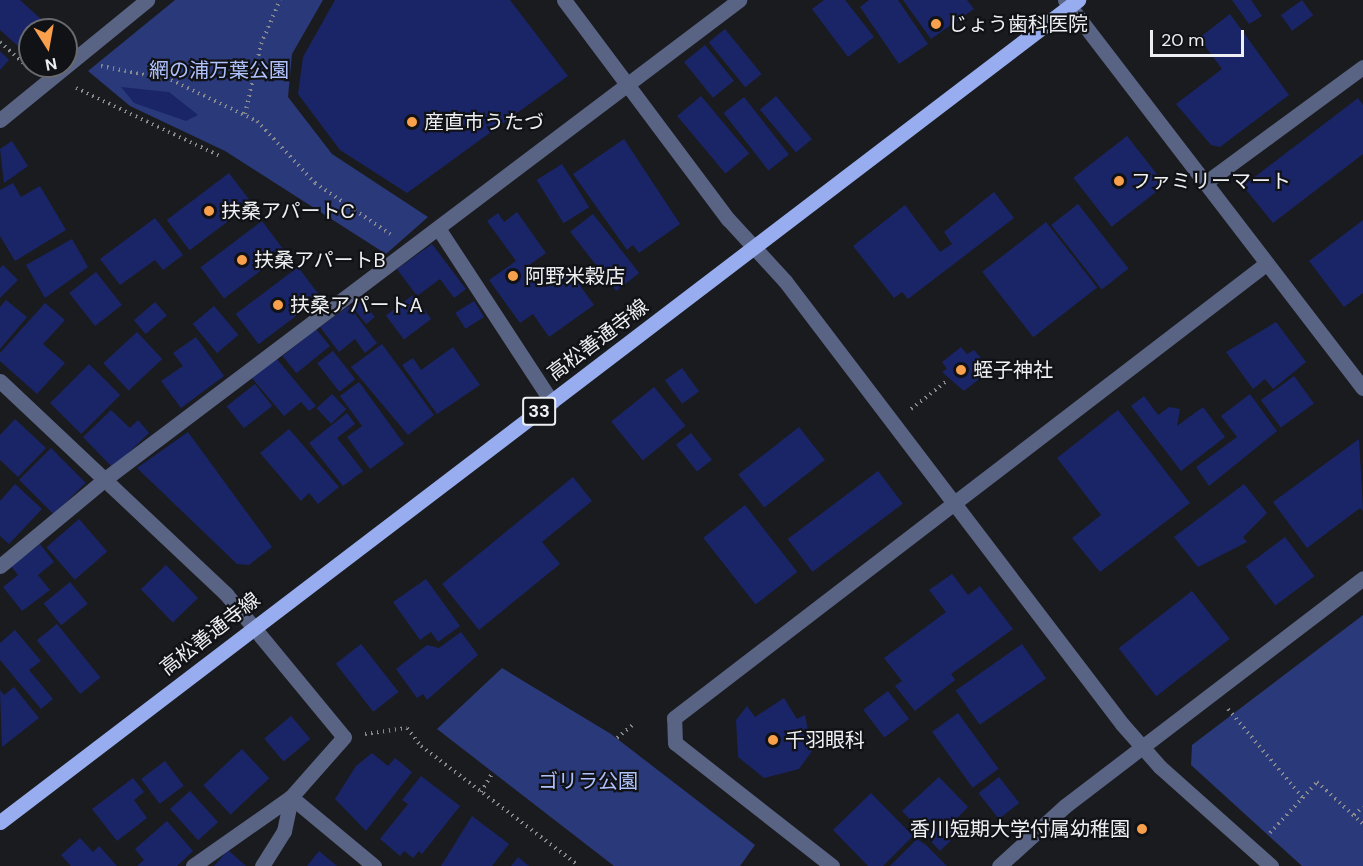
<!DOCTYPE html>
<meta charset="utf-8">
<style>
body{margin:0}
#map{position:relative;width:1363px;height:866px;overflow:hidden;background:#1a1b1f;font-family:"DM Sans","Noto Sans JP",sans-serif}
div>[style]{position:absolute}
.green>*{inset:0;background:#2a3979}
.building>*{inset:0;background:#1a2567;transform-origin:0 0}
.path>*{height:4px;margin-top:-2px;transform-origin:0;background:repeating-linear-gradient(90deg,#898a8e 0 1.5px,transparent 0 6px)}
.minor>*{height:15px;margin:-7.5px;padding:0 7.5px;transform-origin:7.5px;border-radius:7.5px;background:#596383}
.major>*{height:15px;margin:-7.5px;padding:0 7.5px;transform-origin:7.5px;border-radius:7.5px;background:#98adef}
.dots>*{width:16px;height:16px;translate:-50% -50%;box-sizing:border-box;border:3px solid #111216;border-radius:50%}
span{translate:-50% -50%;white-space:nowrap;text-align:center;line-height:1.15;-webkit-text-stroke:4.5px #111216;paint-order:stroke}
.shield-label span{padding:2px 4px;background:#111216;border:2px solid;border-radius:4px;-webkit-text-stroke-width:0}
.shield-label{font-size:18px;color:#eeeff2;font-weight:700}
.poi-label{font-size:20px;color:#eeeff2}
.left{translate:0 -50%;text-align:left}
.right{translate:-100% -50%;text-align:right}
.park-label{font-size:20px;color:#afc2fe}
.street-label{font-size:20px;color:#eeeff2}
.north{position:absolute;left:18px;top:18px;width:60px;height:60px;box-sizing:border-box;background:#111216;border:2px solid #696a6e;border-radius:50%;rotate:169deg;font-size:16px;font-weight:700;line-height:24px;text-align:center;color:#eeeff2}
.north::after{content:'';display:block;margin:auto;width:21px;height:27px;background:#f9a04d;clip-path:polygon(50% 0,100% 100%,50% 72%,0 100%)}
.scale{position:absolute;left:1150px;top:30px;width:94px;height:27px;box-sizing:border-box;border:3px solid #eeeff2;border-top:0;padding-left:8px;font-size:18px;line-height:21px;white-space:nowrap;color:#eeeff2;-webkit-text-stroke:4px #111216;paint-order:stroke}
</style>
<div id="map">
<div class="green">
<div style="clip-path:polygon(175px 0,323px 0,292px 54px,288px 97px,332px 154px,428px 217px,386px 254px,225px 151px,130px 106px,88px 71px)"></div>
<div style="clip-path:polygon(1363px 615px,1363px 866px,1302px 866px,1191px 765px,1192px 745px)"></div>
<div style="clip-path:polygon(502px 668px,611px 734px,755px 845px,740px 866px,614px 866px,437px 729px)"></div>
</div>
<div class="building">
<div style="clip-path:polygon(0 0,20px 0,53px 30px,30px 30px,30px 57px,0 30px)"></div>
<div style="clip-path:polygon(335px 0,510px 0,568px 76px,407px 193px,340px 150px,298px 94px,303px 57px)"></div>
<div style="clip-path:polygon(824px 0,845px 0,874px 37px,848px 57px,812px 9px)"></div>
<div style="clip-path:polygon(869px 0,898px 0,928px 44px,899px 64px,860px 7px)"></div>
<div style="clip-path:polygon(903px 0,967px 0,974px 9px,931px 39px)"></div>
<div style="clip-path:polygon(1232px 0,1251px 0,1262px 16px,1249px 24px)"></div>
<div style="left:1302px;top:0;width:19px;height:26px;rotate:54deg"></div>
<div style="clip-path:polygon(1230px 14px,1289px 95px,1220px 147px,1211px 145px,1176px 104px,1222px 69px,1199px 38px)"></div>
<div style="left:725px;top:29px;width:58px;height:21px;rotate:51deg"></div>
<div style="left:705px;top:45px;width:46px;height:27px;rotate:51deg"></div>
<div style="clip-path:polygon(0 51px,9px 60px,0 70px)"></div>
<div style="clip-path:polygon(121px 87px,169px 92px,198px 115px,186px 121px,134px 103px)"></div>
<div style="left:701px;top:96px;width:75px;height:31px;rotate:50deg"></div>
<div style="left:776px;top:96px;width:56px;height:21px;rotate:50deg"></div>
<div style="left:744px;top:97px;width:73px;height:26px;rotate:52deg"></div>
<div style="clip-path:polygon(1358px 98px,1363px 105px,1363px 154px,1273px 223px,1243px 186px)"></div>
<div style="left:1127px;top:136px;width:62px;height:68px;rotate:52deg"></div>
<div style="clip-path:polygon(624px 139px,680px 224px,639px 253px,633px 245px,627px 250px,573px 174px)"></div>
<div style="clip-path:polygon(12px 141px,28px 166px,4px 183px,0 149px)"></div>
<div style="left:562px;top:164px;width:51px;height:30px;rotate:58deg"></div>
<div style="left:229px;top:173px;width:38px;height:78px;rotate:53deg"></div>
<div style="clip-path:polygon(13px 183px,21px 197px,40px 186px,66px 230px,15px 261px,0 236px,0 190px)"></div>
<div style="clip-path:polygon(994px 192px,1014px 218px,908px 299px,902px 292px,894px 298px,853px 246px,905px 205px,940px 252px,952px 244px,944px 232px)"></div>
<div style="left:1078px;top:204px;width:82px;height:34px;rotate:52deg"></div>
<div style="clip-path:polygon(517px 212px,546px 253px,525px 268px,534px 280px,552px 267px,561px 280px,571px 273px,594px 305px,549px 337px,533px 314px,520px 323px,489px 280px,516px 261px,487px 221px,498px 213px,504px 222px)"></div>
<div style="left:593px;top:214px;width:75px;height:29px;rotate:52deg"></div>
<div style="clip-path:polygon(155px 218px,183px 255px,163px 270px,155px 260px,120px 285px,100px 259px)"></div>
<div style="clip-path:polygon(1363px 220px,1363px 293px,1344px 307px,1309px 261px)"></div>
<div style="left:262px;top:221px;width:39px;height:77px;rotate:53deg"></div>
<div style="left:1046px;top:222px;width:83px;height:81px;rotate:52deg"></div>
<div style="clip-path:polygon(72px 239px,88px 267px,45px 298px,26px 265px)"></div>
<div style="clip-path:polygon(432px 244px,466px 289px,454px 298px,440px 279px,417px 296px,397px 269px)"></div>
<div style="clip-path:polygon(3px 265px,18px 280px,0 298px,0 268px)"></div>
<div style="left:298px;top:267px;width:38px;height:78px;rotate:53deg"></div>
<div style="left:96px;top:272px;width:42px;height:34px;rotate:52deg"></div>
<div style="left:413px;top:295px;width:30px;height:34px;rotate:53deg"></div>
<div style="clip-path:polygon(6px 300px,27px 317px,0 349px,0 307px)"></div>
<div style="left:361px;top:300px;width:22px;height:11px;rotate:51deg"></div>
<div style="left:474px;top:301px;width:19px;height:22px;rotate:58deg"></div>
<div style="left:155px;top:302px;width:18px;height:28px;rotate:49deg"></div>
<div style="clip-path:polygon(45px 303px,65px 320px,43px 344px,65px 363px,37px 394px,0 361px,0 353px)"></div>
<div style="left:214px;top:306px;width:38px;height:28px;rotate:50deg"></div>
<div style="clip-path:polygon(349px 306px,377px 343px,365px 353px,355px 339px,339px 352px,320px 327px)"></div>
<div style="clip-path:polygon(1276px 322px,1306px 362px,1273px 389px,1265px 379px,1253px 389px,1226px 352px)"></div>
<div style="left:316px;top:329px;width:22px;height:43px;rotate:51deg"></div>
<div style="left:137px;top:332px;width:37px;height:46px;rotate:47deg"></div>
<div style="clip-path:polygon(196px 337px,224px 376px,181px 408px,161px 381px,183px 366px,173px 353px)"></div>
<div style="clip-path:polygon(382px 344px,434px 415px,408px 435px,351px 367px)"></div>
<div style="clip-path:polygon(453px 347px,480px 385px,437px 414px,402px 365px,413px 358px,421px 370px)"></div>
<div style="clip-path:polygon(961px 347px,967px 354px,974px 350px,985px 363px,977px 369px,983px 376px,964px 391px,942px 372px,947px 369px,942px 362px)"></div>
<div style="left:333px;top:351px;width:36px;height:20px;rotate:52deg"></div>
<div style="clip-path:polygon(276px 358px,316px 406px,309px 411px,301px 402px,284px 416px,252px 378px)"></div>
<div style="left:89px;top:364px;width:44px;height:55px;rotate:45deg"></div>
<div style="left:682px;top:368px;width:29px;height:21px;rotate:54deg"></div>
<div style="left:1294px;top:376px;width:34px;height:41px;rotate:54deg"></div>
<div style="clip-path:polygon(359px 382px,404px 444px,370px 469px,347px 437px,362px 426px,340px 396px)"></div>
<div style="left:255px;top:384px;width:28px;height:36px;rotate:52deg"></div>
<div style="left:654px;top:387px;width:50px;height:55px;rotate:51deg"></div>
<div style="left:332px;top:394px;width:21px;height:21px;rotate:47deg"></div>
<div style="clip-path:polygon(1250px 394px,1277px 431px,1209px 486px,1196px 467px,1237px 437px,1221px 416px)"></div>
<div style="clip-path:polygon(1144px 396px,1158px 415px,1169px 407px,1180px 409px,1177px 426px,1203px 407px,1225px 437px,1181px 471px,1131px 406px)"></div>
<div style="clip-path:polygon(111px 410px,130px 428px,138px 420px,149px 433px,113px 468px,83px 437px)"></div>
<div style="clip-path:polygon(1118px 410px,1190px 503px,1100px 572px,1072px 538px,1101px 515px,1057px 458px)"></div>
<div style="clip-path:polygon(347px 413px,355px 424px,337px 438px,363px 471px,343px 486px,309px 443px)"></div>
<div style="clip-path:polygon(15px 419px,46px 448px,18px 477px,0 460px,0 435px)"></div>
<div style="left:799px;top:427px;width:42px;height:77px;rotate:52deg"></div>
<div style="clip-path:polygon(289px 429px,339px 487px,318px 504px,309px 493px,301px 501px,260px 453px)"></div>
<div style="clip-path:polygon(188px 432px,272px 547px,249px 565px,237px 564px,137px 468px)"></div>
<div style="left:691px;top:433px;width:34px;height:19px;rotate:52deg"></div>
<div style="clip-path:polygon(1359px 439px,1363px 511px,1360px 508px,1307px 548px,1273px 502px)"></div>
<div style="left:51px;top:448px;width:49px;height:45px;rotate:45deg"></div>
<div style="left:878px;top:471px;width:41px;height:113px;rotate:53deg"></div>
<div style="clip-path:polygon(573px 477px,592px 501px,542px 542px,560px 564px,479px 630px,442px 584px)"></div>
<div style="clip-path:polygon(15px 484px,42px 509px,9px 544px,0 536px,0 501px)"></div>
<div style="clip-path:polygon(1244px 484px,1267px 513px,1243px 537px,1247px 542px,1198px 567px,1174px 537px)"></div>
<div style="left:745px;top:505px;width:85px;height:53px;rotate:52deg"></div>
<div style="left:79px;top:519px;width:43px;height:43px;rotate:49deg"></div>
<div style="left:1285px;top:537px;width:49px;height:49px;rotate:53deg"></div>
<div style="clip-path:polygon(40px 544px,54px 562px,38px 575px,50px 590px,22px 611px,3px 587px,18px 575px,11px 566px)"></div>
<div style="left:166px;top:565px;width:46px;height:35px;rotate:46deg"></div>
<div style="clip-path:polygon(952px 574px,968px 595px,980px 586px,1013px 629px,951px 674px,955px 680px,915px 711px,895px 686px,902px 681px,884px 658px,946px 612px,929px 590px)"></div>
<div style="clip-path:polygon(426px 579px,460px 626px,438px 642px,431px 632px,420px 640px,393px 602px)"></div>
<div style="left:70px;top:582px;width:28px;height:34px;rotate:51deg"></div>
<div style="left:1192px;top:591px;width:61px;height:93px;rotate:52deg"></div>
<div style="left:57px;top:624px;width:69px;height:26px;rotate:51deg"></div>
<div style="clip-path:polygon(15px 630px,41px 661px,29px 670px,53px 699px,41px 709px,0 660px,0 643px)"></div>
<div style="clip-path:polygon(461px 632px,478px 655px,427px 700px,423px 694px,417px 698px,396px 669px,427px 645px,439px 648px)"></div>
<div style="left:361px;top:644px;width:61px;height:32px;rotate:52deg"></div>
<div style="left:1022px;top:644px;width:42px;height:81px;rotate:55deg"></div>
<div style="clip-path:polygon(14px 687px,39px 718px,2px 747px,0 690px,4px 695px)"></div>
<div style="left:888px;top:691px;width:35px;height:31px;rotate:53deg"></div>
<div style="clip-path:polygon(784px 698px,797px 719px,805px 715px,812px 751px,799px 769px,764px 778px,738px 757px,736px 720px,747px 706px,755px 717px)"></div>
<div style="left:958px;top:713px;width:69px;height:32px;rotate:54deg"></div>
<div style="left:291px;top:716px;width:30px;height:35px;rotate:50deg"></div>
<div style="left:242px;top:749px;width:40px;height:53px;rotate:47deg"></div>
<div style="clip-path:polygon(372px 753px,388px 766px,395px 758px,412px 772px,366px 831px,335px 799px,356px 766px)"></div>
<div style="left:165px;top:761px;width:31px;height:30px;rotate:53deg"></div>
<div style="clip-path:polygon(421px 776px,460px 806px,422px 854px,419px 851px,413px 858px,404px 851px,400px 856px,380px 839px,408px 804px,402px 800px)"></div>
<div style="clip-path:polygon(939px 777px,968px 807px,956px 819px,964px 828px,940px 851px,902px 811px)"></div>
<div style="left:999px;top:777px;width:33px;height:26px;rotate:52deg"></div>
<div style="clip-path:polygon(133px 778px,144px 792px,134px 800px,147px 818px,117px 841px,92px 809px)"></div>
<div style="left:190px;top:791px;width:42px;height:27px;rotate:48deg"></div>
<div style="clip-path:polygon(871px 793px,913px 836px,883px 866px,868px 866px,833px 830px)"></div>
<div style="clip-path:polygon(472px 816px,509px 844px,492px 866px,441px 866px)"></div>
<div style="clip-path:polygon(167px 821px,193px 851px,177px 866px,137px 866px,144px 860px,135px 849px)"></div>
<div style="clip-path:polygon(80px 838px,93px 852px,99px 846px,117px 866px,71px 866px,61px 855px)"></div>
<div style="clip-path:polygon(917px 839px,926px 845px,947px 866px,890px 866px)"></div>
<div style="clip-path:polygon(228px 850px,246px 866px,214px 866px)"></div>
<div style="clip-path:polygon(319px 851px,337px 866px,307px 866px)"></div>
<div style="clip-path:polygon(518px 857px,529px 866px,511px 866px)"></div>
</div>
<div class="path">
<div style="left:0;top:42px;width:39px;rotate:42deg"></div>
<div style="left:101px;top:66px;width:71px;rotate:11.3deg"></div>
<div style="left:171px;top:80px;width:95px;rotate:25.5deg"></div>
<div style="left:257px;top:121px;width:85px;rotate:46.9deg"></div>
<div style="left:315px;top:183px;width:91px;rotate:34.2deg"></div>
<div style="left:76px;top:88px;width:161px;rotate:25.3deg"></div>
<div style="left:245px;top:114px;width:72px;rotate:-77.1deg"></div>
<div style="left:261px;top:44px;width:48px;rotate:-66.6deg"></div>
<div style="left:911px;top:409px;width:47px;rotate:-38.1deg"></div>
<div style="left:1228px;top:709px;width:116px;rotate:49.9deg"></div>
<div style="left:365px;top:734px;width:42px;rotate:-8.1deg"></div>
<div style="left:407px;top:728px;width:23px;rotate:52deg"></div>
<div style="left:421px;top:746px;width:198px;rotate:37.2deg"></div>
<div style="left:617px;top:738px;width:23px;rotate:-40deg"></div>
<div style="left:481px;top:792px;width:21px;rotate:-59deg"></div>
<div style="left:1354px;top:815px;width:12px;rotate:-42deg"></div>
<div style="left:1270px;top:833px;width:69px;rotate:-47.3deg"></div>
<div style="left:1317px;top:782px;width:62px;rotate:42.4deg"></div>
</div>
<div class="minor">
<div style="left:564px;top:0;width:274px;rotate:53.2deg"></div>
<div style="left:728px;top:219px;width:84px;rotate:47.4deg"></div>
<div style="left:785px;top:281px;width:557px;rotate:52.74deg"></div>
<div style="left:1122px;top:724px;width:57px;rotate:48.5deg"></div>
<div style="left:1160px;top:767px;width:149px;rotate:41.7deg"></div>
<div style="left:1065px;top:0;width:489px;rotate:52.5deg"></div>
<div style="left:0;top:120px;width:190px;rotate:-39.2deg"></div>
<div style="left:1205px;top:183px;width:196px;rotate:-36.3deg"></div>
<div style="left:438px;top:228px;width:208px;rotate:56.8deg"></div>
<div style="left:0;top:381px;width:311px;rotate:43.3deg"></div>
<div style="left:226px;top:594px;width:185px;rotate:50.5deg"></div>
<div style="left:344px;top:737px;width:80px;rotate:131.5deg"></div>
<div style="left:291px;top:797px;width:120px;rotate:144.9deg"></div>
<div style="left:0;top:566px;width:136px;rotate:-39.6deg"></div>
<div style="left:105px;top:479px;width:795px;rotate:-37.07deg"></div>
<div style="left:291px;top:797px;width:108px;rotate:39.7deg"></div>
<div style="left:262px;top:866px;width:41px;rotate:-57.8deg"></div>
<div style="left:284px;top:831px;width:35px;rotate:-78deg"></div>
<div style="left:832px;top:866px;width:199px;rotate:-141.9deg"></div>
<div style="left:675px;top:743px;width:25px;rotate:-92deg"></div>
<div style="left:674px;top:718px;width:747px;rotate:-37.5deg"></div>
<div style="left:999px;top:866px;width:89px;rotate:-42.3deg"></div>
<div style="left:1065px;top:806px;width:375px;rotate:-37.4deg"></div>
</div>
<div class="major">
<div style="left:0;top:822px;width:1356px;rotate:-37.33deg"></div>
</div>
<div class="dots">
<div style="left:936px;top:24px;background:#f9a04d"></div>
<div style="left:412px;top:122px;background:#f9a04d"></div>
<div style="left:1119px;top:181px;background:#f9a04d"></div>
<div style="left:209px;top:211px;background:#f9a04d"></div>
<div style="left:242px;top:260px;background:#f9a04d"></div>
<div style="left:513px;top:276px;background:#f9a04d"></div>
<div style="left:278px;top:305px;background:#f9a04d"></div>
<div style="left:961px;top:370px;background:#f9a04d"></div>
<div style="left:773px;top:740px;background:#f9a04d"></div>
<div style="left:1142px;top:829px;background:#f9a04d"></div>
</div>
<div class="shield-label">
<span style="left:539px;top:411px">33</span>
</div>
<div class="poi-label">
<span class="left" style="left:948px;top:24px">じょう歯科医院</span>
<span class="left" style="left:424px;top:122px">産直市うたづ</span>
<span class="left" style="left:1131px;top:181px">ファミリーマート</span>
<span class="left" style="left:221px;top:211px">扶桑アパートC</span>
<span class="left" style="left:254px;top:260px">扶桑アパートB</span>
<span class="left" style="left:525px;top:276px">阿野米穀店</span>
<span class="left" style="left:290px;top:305px">扶桑アパートA</span>
<span class="left" style="left:973px;top:370px">蛭子神社</span>
<span class="left" style="left:785px;top:740px">千羽眼科</span>
<span class="right" style="left:1130px;top:829px">香川短期大学付属幼稚園</span>
</div>
<div class="park-label">
<span style="left:219px;top:70px">網の浦万葉公園</span>
<span style="left:588px;top:781px">ゴリラ公園</span>
</div>
<div class="street-label">
<span style="left:598px;top:340px;rotate:-37deg">高松善通寺線</span>
<span style="left:210px;top:634px;rotate:-38deg">高松善通寺線</span>
</div>
<div class="north">N</div>
<div class="scale">20 m</div>
</div>
